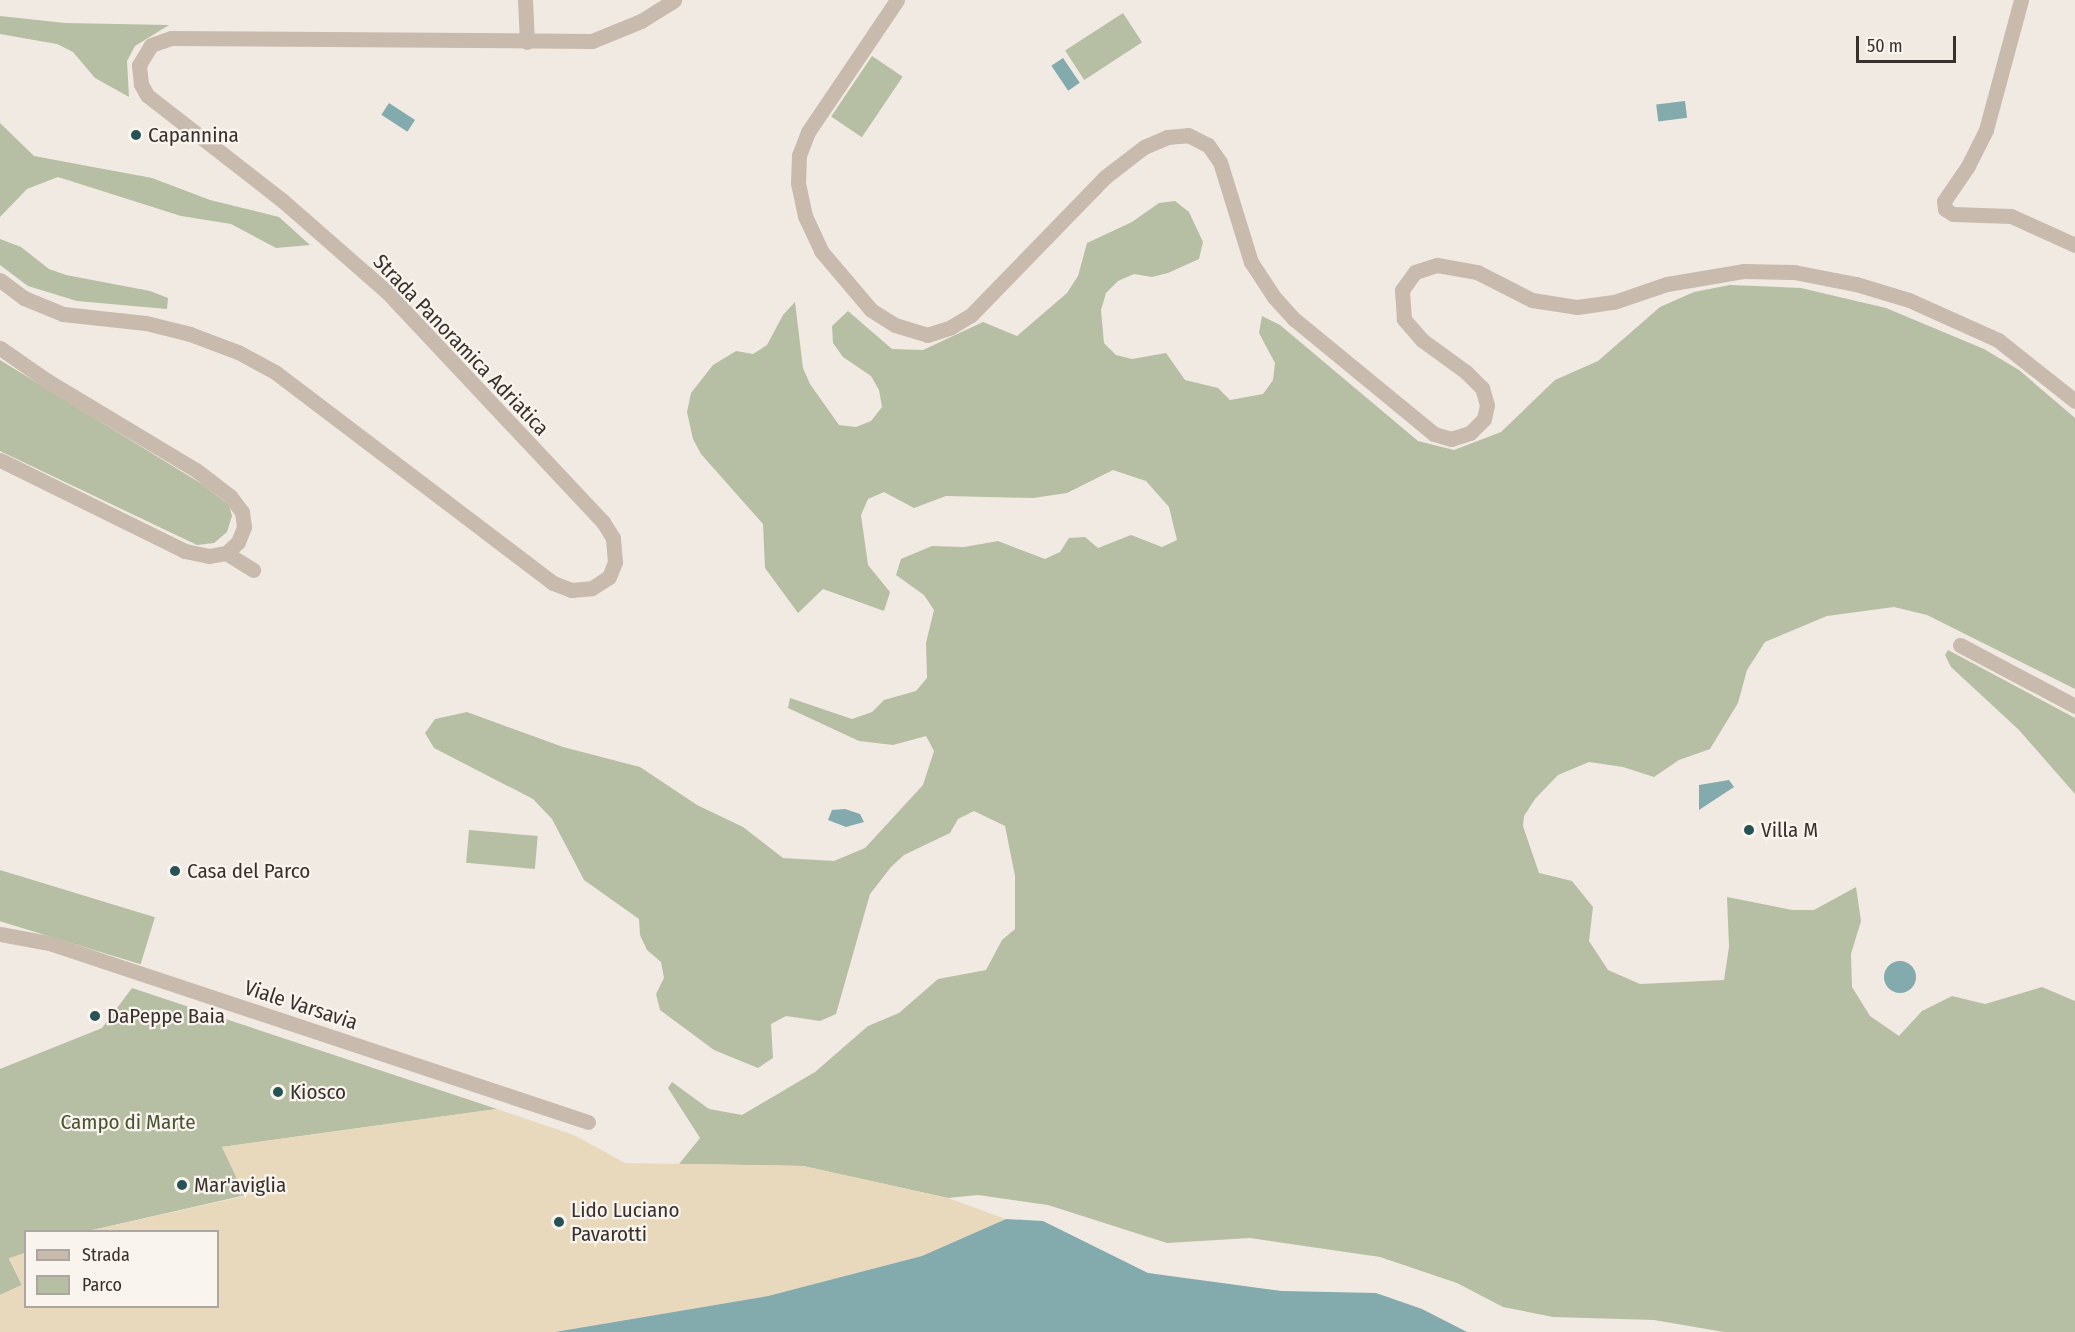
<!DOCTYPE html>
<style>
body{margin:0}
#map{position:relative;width:2075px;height:1332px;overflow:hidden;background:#f1eae2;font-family:"Fira Sans Condensed",sans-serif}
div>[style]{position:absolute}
.green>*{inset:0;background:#b6bfa3;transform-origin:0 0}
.sand>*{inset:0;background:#e9d9bc}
.water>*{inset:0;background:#83aaac;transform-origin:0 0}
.round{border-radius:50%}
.minor>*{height:15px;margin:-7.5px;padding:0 7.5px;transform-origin:7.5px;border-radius:7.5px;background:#c9baae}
.dots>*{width:16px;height:16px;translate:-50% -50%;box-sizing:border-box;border:3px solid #f9f4ee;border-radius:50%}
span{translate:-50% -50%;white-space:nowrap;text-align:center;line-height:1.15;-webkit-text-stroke:4.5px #f9f4ee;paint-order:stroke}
.poi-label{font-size:21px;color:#38302c}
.left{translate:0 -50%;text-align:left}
.street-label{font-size:21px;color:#38302c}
.park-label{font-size:21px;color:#485432}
.legend{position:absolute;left:24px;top:1230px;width:195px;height:78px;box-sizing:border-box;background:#f9f4ee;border:2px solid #aca6a0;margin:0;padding:8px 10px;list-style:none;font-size:18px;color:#38302c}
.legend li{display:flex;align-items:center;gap:12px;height:30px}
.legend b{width:30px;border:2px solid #aca6a0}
.scale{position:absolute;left:1856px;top:36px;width:100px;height:27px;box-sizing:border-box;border:3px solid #38302c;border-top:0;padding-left:8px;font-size:18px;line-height:21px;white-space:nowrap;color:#38302c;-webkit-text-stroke:4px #f9f4ee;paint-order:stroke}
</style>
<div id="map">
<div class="green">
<div style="left:1123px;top:13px;width:35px;height:69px;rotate:57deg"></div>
<div style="clip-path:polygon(0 16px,65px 23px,169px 25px,135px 46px,127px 61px,129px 97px,95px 78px,73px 52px,57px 44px,0 34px)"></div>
<div style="left:872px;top:56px;width:37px;height:73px;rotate:34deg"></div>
<div style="clip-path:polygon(0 123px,34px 156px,152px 178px,210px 200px,279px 217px,310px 245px,276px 248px,231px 224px,181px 216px,58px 177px,27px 189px,0 217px)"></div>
<div style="clip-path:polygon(1175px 201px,1189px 212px,1203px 242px,1199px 259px,1168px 273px,1152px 277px,1134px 274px,1118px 281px,1106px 293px,1101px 310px,1104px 343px,1116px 355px,1132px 359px,1166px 353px,1185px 380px,1218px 388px,1230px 400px,1263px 394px,1273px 380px,1275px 363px,1259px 333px,1262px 316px,1280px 325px,1418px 441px,1454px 450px,1501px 432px,1555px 380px,1598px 361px,1660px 307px,1694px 292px,1730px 285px,1801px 288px,1886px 308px,1984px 349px,2019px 370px,2075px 418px,2075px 689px,1927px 615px,1894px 607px,1827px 616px,1765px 642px,1747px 670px,1738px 703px,1710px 749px,1679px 760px,1654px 777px,1623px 767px,1589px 762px,1558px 775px,1535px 799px,1524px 816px,1523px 826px,1539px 873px,1572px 881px,1593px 907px,1589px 941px,1608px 970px,1640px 984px,1724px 980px,1729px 947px,1727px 897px,1792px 910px,1814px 910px,1856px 887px,1861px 921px,1851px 954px,1852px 987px,1870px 1016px,1899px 1036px,1922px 1011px,1952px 996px,1985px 1004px,2042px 987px,2075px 1001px,2075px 1332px,1724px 1332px,1654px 1320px,1553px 1317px,1503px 1307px,1457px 1283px,1380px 1257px,1250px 1238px,1167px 1243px,1048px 1205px,978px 1195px,948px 1198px,803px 1166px,679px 1164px,700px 1138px,668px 1088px,672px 1082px,709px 1109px,742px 1115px,815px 1072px,868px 1026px,899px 1013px,938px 979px,986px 970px,1002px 940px,1015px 929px,1015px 876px,1005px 826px,974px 811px,958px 819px,950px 833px,904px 855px,891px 867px,870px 894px,836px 1014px,820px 1021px,786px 1016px,771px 1024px,773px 1058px,758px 1068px,714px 1050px,660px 1010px,656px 994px,664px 978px,661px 962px,647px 950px,640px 935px,639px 919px,584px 880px,552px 819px,533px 799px,434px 748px,425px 733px,435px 719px,467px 712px,563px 747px,640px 767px,697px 805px,743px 827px,783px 858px,834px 861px,865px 848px,923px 785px,934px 751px,926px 736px,893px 745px,859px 741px,788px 708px,790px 698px,852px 719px,872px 712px,884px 700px,916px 691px,927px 678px,926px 643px,934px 610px,924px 595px,896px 575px,901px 559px,932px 546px,964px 547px,998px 541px,1045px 559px,1060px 552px,1069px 538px,1085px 537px,1098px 548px,1131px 535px,1162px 547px,1177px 540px,1169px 507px,1146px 481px,1113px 470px,1067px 493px,1033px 498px,946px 496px,914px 508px,884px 492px,868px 499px,861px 515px,868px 565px,890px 592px,884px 611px,823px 589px,798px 613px,765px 568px,763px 524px,701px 454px,693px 439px,687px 412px,691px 393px,713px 365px,736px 351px,753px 354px,767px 345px,783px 315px,795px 302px,803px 368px,810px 384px,839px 425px,856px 427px,871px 421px,882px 407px,879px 390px,871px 376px,843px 357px,833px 343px,832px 326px,848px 311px,892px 349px,923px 350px,983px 322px,1017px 336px,1067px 293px,1078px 276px,1087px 243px,1132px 222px,1159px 203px)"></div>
<div style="clip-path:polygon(0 239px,21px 247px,49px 269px,66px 275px,150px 291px,168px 298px,167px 309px,77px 301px,28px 286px,0 265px)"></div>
<div style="clip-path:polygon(0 360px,202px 484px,229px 505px,232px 516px,227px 532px,214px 543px,197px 545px,0 451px)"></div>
<div style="clip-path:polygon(1948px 650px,2075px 718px,2075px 794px,2019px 730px,1951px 667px,1945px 655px)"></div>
<div style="left:469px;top:830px;width:69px;height:33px;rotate:5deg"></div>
<div style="left:0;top:870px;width:162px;height:49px;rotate:17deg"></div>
<div style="clip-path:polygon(132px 988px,497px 1109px,222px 1147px,246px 1195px,88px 1231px,26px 1232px,25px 1253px,9px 1259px,22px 1285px,0 1295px,0 1069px,102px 1028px)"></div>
</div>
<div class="sand">
<div style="clip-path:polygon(497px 1109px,574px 1135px,625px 1163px,803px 1166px,948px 1198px,1006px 1219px,922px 1256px,768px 1296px,555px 1332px,0 1332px,0 1295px,22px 1285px,9px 1258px,25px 1253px,26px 1306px,218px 1306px,218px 1232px,88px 1231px,245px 1196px,222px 1147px)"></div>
</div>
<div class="water">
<div style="left:1063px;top:58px;width:30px;height:14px;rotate:56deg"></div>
<div style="left:1685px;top:101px;width:17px;height:29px;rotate:83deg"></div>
<div style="left:389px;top:103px;width:31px;height:14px;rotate:33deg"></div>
<div style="clip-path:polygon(1729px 780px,1734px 787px,1699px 810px,1699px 785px)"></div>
<div style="clip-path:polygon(845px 809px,860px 814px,864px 822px,846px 827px,828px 820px,832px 810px)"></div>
<div class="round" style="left:1884px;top:961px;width:32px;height:32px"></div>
<div style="clip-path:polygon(1006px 1219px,1043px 1221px,1148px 1273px,1282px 1291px,1376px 1293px,1422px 1309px,1467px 1332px,555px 1332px,768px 1296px,922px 1256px)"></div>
</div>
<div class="minor">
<div style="left:525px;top:0;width:42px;rotate:87.3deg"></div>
<div style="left:897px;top:0;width:159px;rotate:124deg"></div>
<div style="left:808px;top:132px;width:25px;rotate:111deg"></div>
<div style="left:799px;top:155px;width:28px;rotate:92deg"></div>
<div style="left:798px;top:183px;width:34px;rotate:78deg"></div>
<div style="left:805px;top:216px;width:38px;rotate:65deg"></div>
<div style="left:821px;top:251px;width:77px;rotate:49.7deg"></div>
<div style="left:871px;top:310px;width:28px;rotate:32deg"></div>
<div style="left:895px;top:325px;width:34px;rotate:17deg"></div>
<div style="left:927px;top:335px;width:25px;rotate:-18deg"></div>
<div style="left:951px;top:327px;width:23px;rotate:-31deg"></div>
<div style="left:971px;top:315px;width:192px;rotate:-45.8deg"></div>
<div style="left:1105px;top:177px;width:49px;rotate:-37.6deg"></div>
<div style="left:1144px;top:147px;width:25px;rotate:-23deg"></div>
<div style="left:1167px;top:137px;width:21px;rotate:-5deg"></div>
<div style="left:1188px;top:135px;width:22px;rotate:27deg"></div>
<div style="left:1208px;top:145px;width:21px;rotate:55deg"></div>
<div style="left:1220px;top:162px;width:105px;rotate:72.8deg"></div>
<div style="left:1251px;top:262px;width:42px;rotate:56.7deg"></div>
<div style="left:1274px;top:297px;width:30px;rotate:48deg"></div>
<div style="left:1294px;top:319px;width:181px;rotate:39.4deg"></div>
<div style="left:1434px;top:434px;width:18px;rotate:16deg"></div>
<div style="left:1451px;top:439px;width:20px;rotate:-18deg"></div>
<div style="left:1470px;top:433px;width:20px;rotate:-45deg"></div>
<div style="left:1484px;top:419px;width:14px;rotate:-78deg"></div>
<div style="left:1487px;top:405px;width:18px;rotate:-106deg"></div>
<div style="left:1482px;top:388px;width:23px;rotate:-135deg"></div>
<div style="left:1466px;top:372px;width:54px;rotate:-144deg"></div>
<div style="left:1422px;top:340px;width:28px;rotate:-131deg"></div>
<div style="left:1404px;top:319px;width:29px;rotate:-94deg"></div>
<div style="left:1402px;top:290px;width:22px;rotate:-54deg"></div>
<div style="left:1415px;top:272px;width:23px;rotate:-18deg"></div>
<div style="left:1437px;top:265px;width:41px;rotate:9.9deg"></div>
<div style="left:1477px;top:272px;width:62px;rotate:27deg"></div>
<div style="left:1532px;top:300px;width:46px;rotate:8.8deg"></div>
<div style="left:1577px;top:307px;width:37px;rotate:-8deg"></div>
<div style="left:1614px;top:302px;width:56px;rotate:-18.8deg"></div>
<div style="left:1667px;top:284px;width:77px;rotate:-9.7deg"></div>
<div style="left:1743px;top:271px;width:51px;rotate:1.1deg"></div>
<div style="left:1794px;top:272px;width:63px;rotate:11deg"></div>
<div style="left:1856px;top:284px;width:55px;rotate:16.8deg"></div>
<div style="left:1909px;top:300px;width:98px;rotate:24.2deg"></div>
<div style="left:1998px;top:340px;width:98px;rotate:38.4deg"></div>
<div style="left:2021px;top:0;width:135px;rotate:105.1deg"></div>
<div style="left:1986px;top:130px;width:40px;rotate:116.6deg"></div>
<div style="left:1968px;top:166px;width:42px;rotate:124.4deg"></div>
<div style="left:1944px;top:201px;width:8px;rotate:83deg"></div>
<div style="left:1945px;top:209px;width:9px;rotate:32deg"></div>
<div style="left:1953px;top:214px;width:58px;rotate:2deg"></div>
<div style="left:2011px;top:216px;width:70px;rotate:24.4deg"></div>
<div style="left:0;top:280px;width:30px;rotate:37deg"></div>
<div style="left:24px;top:298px;width:42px;rotate:22.3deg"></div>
<div style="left:63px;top:314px;width:83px;rotate:6.2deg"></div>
<div style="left:146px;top:323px;width:45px;rotate:14deg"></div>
<div style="left:190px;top:334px;width:51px;rotate:20.6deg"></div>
<div style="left:238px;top:352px;width:42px;rotate:28.4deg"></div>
<div style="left:275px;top:372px;width:349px;rotate:37.2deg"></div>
<div style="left:553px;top:583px;width:19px;rotate:21deg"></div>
<div style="left:571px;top:590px;width:21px;rotate:-5deg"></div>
<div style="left:592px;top:588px;width:20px;rotate:-33deg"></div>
<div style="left:609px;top:577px;width:16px;rotate:-68deg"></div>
<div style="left:615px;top:562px;width:24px;rotate:-95deg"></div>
<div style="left:613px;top:538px;width:19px;rotate:-122deg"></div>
<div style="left:603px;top:522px;width:316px;rotate:-133.2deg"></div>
<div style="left:387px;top:292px;width:138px;rotate:-138.8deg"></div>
<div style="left:283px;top:201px;width:172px;rotate:-142.1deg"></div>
<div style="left:147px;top:95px;width:13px;rotate:-119deg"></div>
<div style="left:141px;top:84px;width:19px;rotate:-96deg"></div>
<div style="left:139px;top:65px;width:23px;rotate:-59deg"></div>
<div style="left:151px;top:45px;width:21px;rotate:-19deg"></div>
<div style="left:171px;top:38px;width:421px;rotate:0.4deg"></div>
<div style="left:592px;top:41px;width:53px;rotate:-22.2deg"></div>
<div style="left:641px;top:21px;width:39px;rotate:-32deg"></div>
<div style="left:0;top:348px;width:56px;rotate:34.8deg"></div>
<div style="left:46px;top:380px;width:175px;rotate:31deg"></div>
<div style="left:196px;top:470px;width:43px;rotate:37.4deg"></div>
<div style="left:230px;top:496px;width:20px;rotate:53deg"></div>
<div style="left:242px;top:512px;width:15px;rotate:82deg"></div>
<div style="left:244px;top:527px;width:16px;rotate:112deg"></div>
<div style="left:238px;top:542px;width:16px;rotate:137deg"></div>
<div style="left:226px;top:553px;width:17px;rotate:170deg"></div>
<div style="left:209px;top:556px;width:25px;rotate:-168deg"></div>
<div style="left:185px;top:551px;width:206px;rotate:-153.8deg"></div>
<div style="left:226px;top:553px;width:32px;rotate:32deg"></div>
<div style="left:1960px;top:645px;width:130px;rotate:27.9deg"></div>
<div style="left:0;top:934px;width:50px;rotate:10.4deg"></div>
<div style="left:49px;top:943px;width:568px;rotate:18.37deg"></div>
</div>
<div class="dots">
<div style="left:136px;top:135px;background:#255356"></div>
<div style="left:1749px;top:830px;background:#255356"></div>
<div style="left:175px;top:871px;background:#255356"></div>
<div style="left:95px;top:1016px;background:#255356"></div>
<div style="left:278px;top:1092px;background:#255356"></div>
<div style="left:182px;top:1185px;background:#255356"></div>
<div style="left:559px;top:1222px;background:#255356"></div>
</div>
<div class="poi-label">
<span class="left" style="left:148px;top:135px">Capannina</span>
<span class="left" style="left:1761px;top:830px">Villa M</span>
<span class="left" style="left:187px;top:871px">Casa del Parco</span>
<span class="left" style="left:107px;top:1016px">DaPeppe Baia</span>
<span class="left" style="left:290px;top:1092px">Kiosco</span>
<span class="left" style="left:194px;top:1185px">Mar'aviglia</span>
<span class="left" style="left:571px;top:1222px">Lido Luciano<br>Pavarotti</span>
</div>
<div class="street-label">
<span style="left:461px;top:345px;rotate:46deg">Strada Panoramica Adriatica</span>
<span style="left:301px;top:1005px;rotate:18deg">Viale Varsavia</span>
</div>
<div class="park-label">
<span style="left:128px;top:1122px">Campo di Marte</span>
</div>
<ul class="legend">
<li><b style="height:8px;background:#c9baae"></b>Strada</li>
<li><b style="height:16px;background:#b6bfa3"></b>Parco</li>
</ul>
<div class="scale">50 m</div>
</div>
